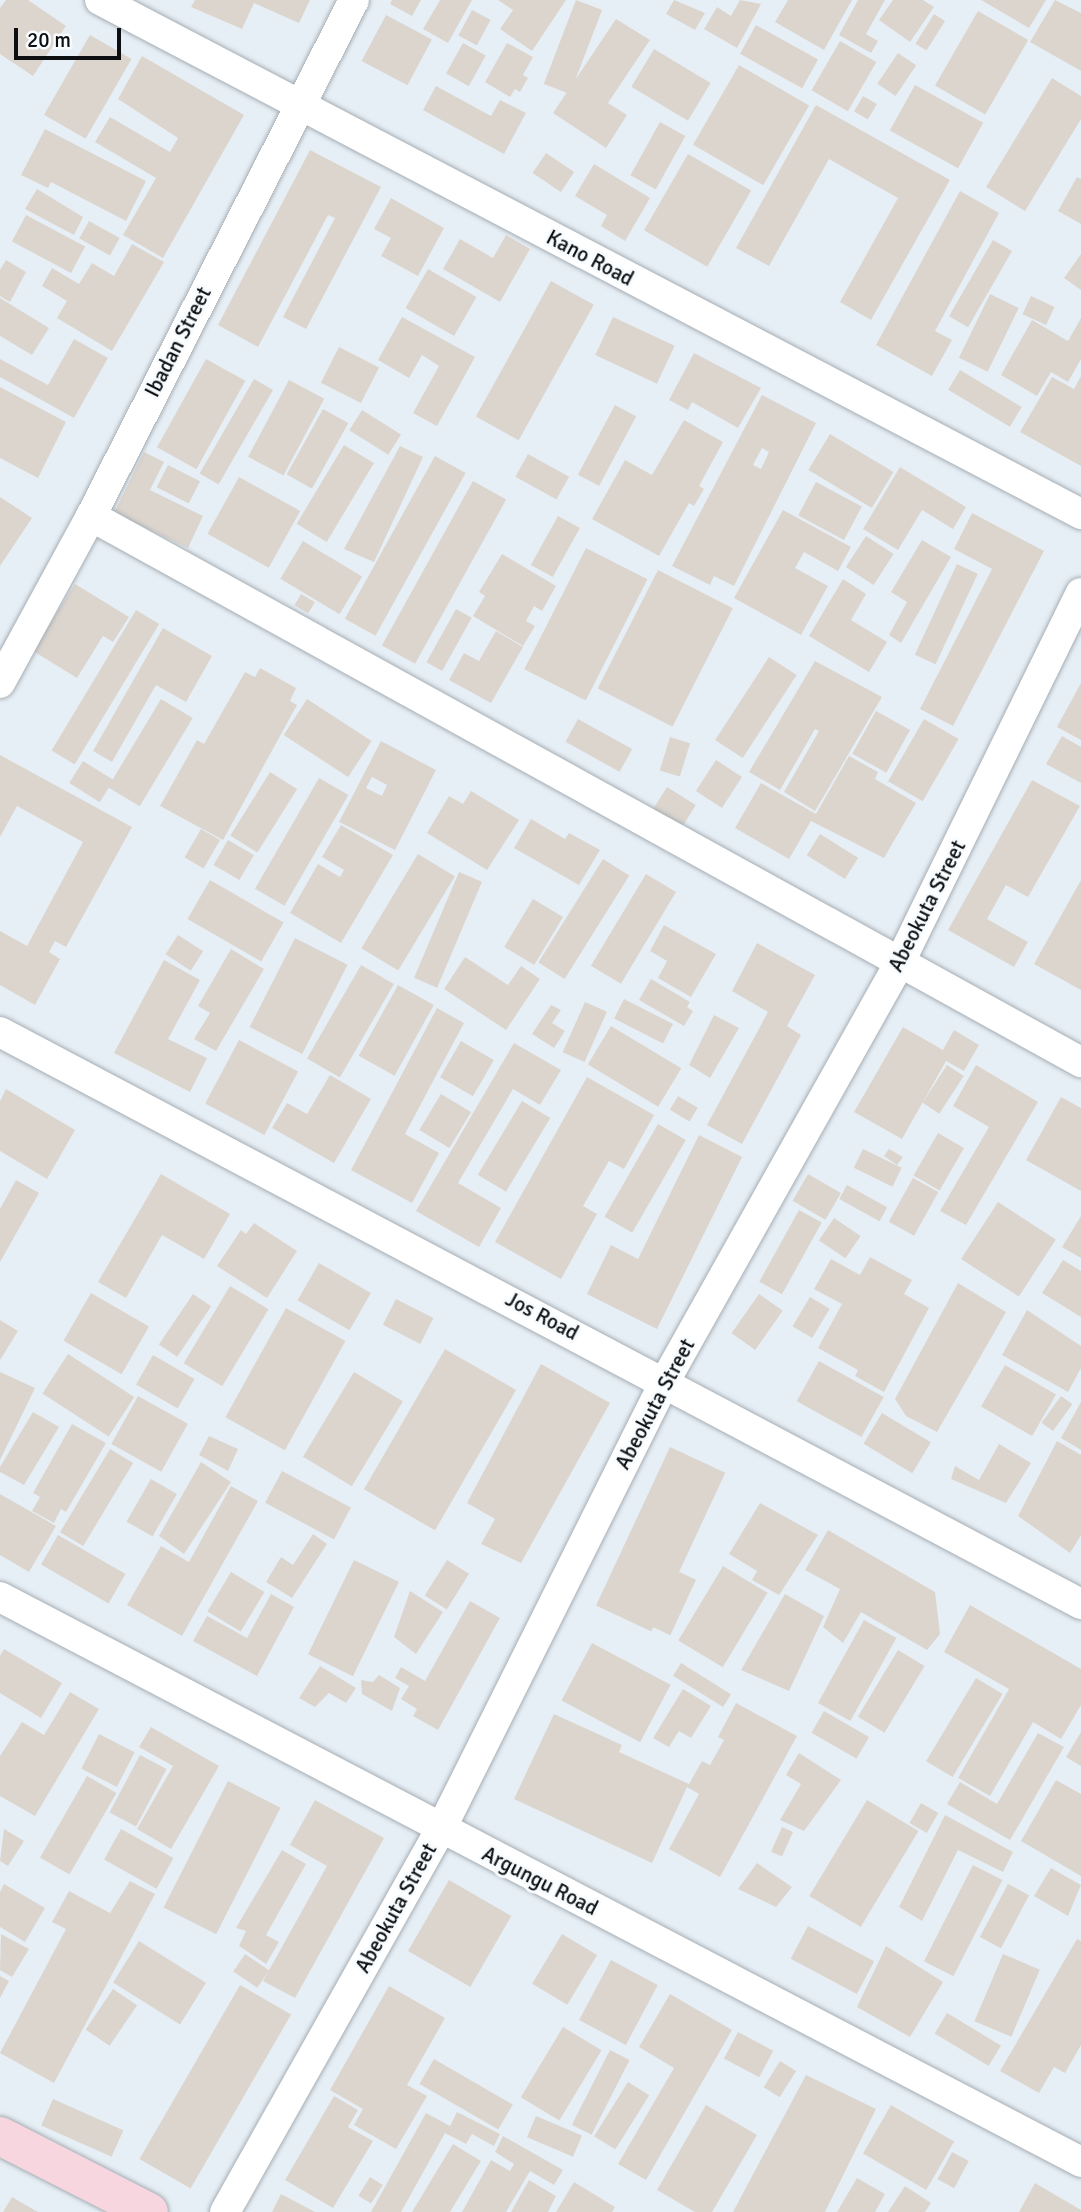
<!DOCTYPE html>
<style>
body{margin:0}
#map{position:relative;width:1081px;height:2212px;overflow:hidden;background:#e7eff6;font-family:Signika,sans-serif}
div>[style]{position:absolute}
.building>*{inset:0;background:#dcd5ce;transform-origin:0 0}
.roads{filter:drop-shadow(0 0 2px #a6aeb4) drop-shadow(0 0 2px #a6aeb4)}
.street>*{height:30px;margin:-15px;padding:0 15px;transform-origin:15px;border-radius:15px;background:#fff}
.secondary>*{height:38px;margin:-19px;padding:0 19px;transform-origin:19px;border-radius:19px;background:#f7d6e0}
span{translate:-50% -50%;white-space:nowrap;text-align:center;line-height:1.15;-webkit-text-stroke:6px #f8fcfe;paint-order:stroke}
.street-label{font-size:21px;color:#0c0e10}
.scale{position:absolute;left:14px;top:28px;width:107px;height:32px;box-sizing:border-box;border:4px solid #0c0e10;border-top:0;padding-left:9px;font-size:21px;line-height:24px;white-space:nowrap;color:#0c0e10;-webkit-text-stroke:5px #f8fcfe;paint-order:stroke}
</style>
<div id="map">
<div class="building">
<div style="clip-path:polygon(6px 0,28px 0,66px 26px,33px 76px,0 54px,0 8px)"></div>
<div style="clip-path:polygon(195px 0,310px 0,299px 23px,254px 3px,242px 29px,191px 7px)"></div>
<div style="clip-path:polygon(392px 0,421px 0,412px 16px,390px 4px)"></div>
<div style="clip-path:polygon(440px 0,472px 0,448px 43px,423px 29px)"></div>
<div style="clip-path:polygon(498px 0,566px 0,532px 51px,500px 29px,513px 10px)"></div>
<div style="left:576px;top:0;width:28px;height:90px;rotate:21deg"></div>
<div style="clip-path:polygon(674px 0,705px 13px,695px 30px,666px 14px)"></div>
<div style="clip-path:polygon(740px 0,761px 4px,737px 48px,704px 29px,717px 7px,731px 16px)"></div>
<div style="clip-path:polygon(788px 0,852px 0,824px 50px,775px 22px)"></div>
<div style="clip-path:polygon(858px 0,885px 0,866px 34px,878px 41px,871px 53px,839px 35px)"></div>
<div style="clip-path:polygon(893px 0,923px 0,934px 7px,910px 42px,879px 20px)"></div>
<div style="clip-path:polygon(981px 0,1046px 0,1029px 28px)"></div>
<div style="clip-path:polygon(1055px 0,1081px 13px,1081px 71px,1030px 42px)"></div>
<div style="left:472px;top:10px;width:21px;height:29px;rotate:28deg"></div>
<div style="left:978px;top:11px;width:58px;height:86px;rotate:30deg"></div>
<div style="left:934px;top:14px;width:13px;height:35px;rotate:32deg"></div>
<div style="left:386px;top:15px;width:52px;height:52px;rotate:28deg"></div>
<div style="clip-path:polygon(616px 19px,650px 40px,608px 103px,627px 115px,606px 148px,553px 113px)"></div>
<div style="left:756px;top:25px;width:71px;height:33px;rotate:29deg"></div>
<div style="left:90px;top:35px;width:48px;height:92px;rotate:30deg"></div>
<div style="left:840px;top:41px;width:42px;height:57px;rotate:30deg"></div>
<div style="left:463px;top:43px;width:26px;height:35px;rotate:29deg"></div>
<div style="clip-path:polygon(507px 43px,533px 57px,523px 75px,528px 78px,520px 92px,515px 89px,510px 97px,485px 82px)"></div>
<div style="left:654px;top:49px;width:66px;height:44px;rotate:31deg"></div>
<div style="left:898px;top:53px;width:22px;height:37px;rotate:34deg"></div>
<div style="clip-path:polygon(142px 56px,244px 115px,163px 258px,123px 235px,156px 178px,95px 142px,110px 117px,170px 152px,178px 138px,118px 99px)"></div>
<div style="left:739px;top:65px;width:81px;height:92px;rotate:30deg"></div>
<div style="clip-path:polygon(1052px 78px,1081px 96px,1081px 119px,1025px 211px,986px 187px)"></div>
<div style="left:915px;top:85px;width:78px;height:52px;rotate:29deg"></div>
<div style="clip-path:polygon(436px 86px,491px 116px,500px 100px,526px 113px,504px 154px,423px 110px)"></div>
<div style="left:863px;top:96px;width:16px;height:18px;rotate:30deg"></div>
<div style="clip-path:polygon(816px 105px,950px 180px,871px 320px,840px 302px,898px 198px,829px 159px,769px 266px,736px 248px)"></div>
<div style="left:660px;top:122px;width:29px;height:61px;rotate:29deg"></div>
<div style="clip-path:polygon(45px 129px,146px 181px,126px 221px,51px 182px,48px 188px,21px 175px)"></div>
<div style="clip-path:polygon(310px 150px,381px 187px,306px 329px,283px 317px,335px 218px,328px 215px,258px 347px,218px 325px)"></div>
<div style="left:546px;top:153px;width:34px;height:24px;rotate:34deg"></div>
<div style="left:688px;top:154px;width:73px;height:88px;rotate:30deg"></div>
<div style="clip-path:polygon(594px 164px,650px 198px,625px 241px,601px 226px,607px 215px,575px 196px)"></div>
<div style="clip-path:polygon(1077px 177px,1081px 179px,1081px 224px,1058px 211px)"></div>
<div style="clip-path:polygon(37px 189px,83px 217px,74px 235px,25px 209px)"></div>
<div style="clip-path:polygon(960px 191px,999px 213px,935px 331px,952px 340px,932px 376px,876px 345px)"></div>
<div style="clip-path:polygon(391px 198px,444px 228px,418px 276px,381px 256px,391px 238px,374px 229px)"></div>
<div style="left:26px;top:215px;width:67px;height:30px;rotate:28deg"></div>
<div style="left:89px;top:221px;width:35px;height:20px;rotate:29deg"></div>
<div style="clip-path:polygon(506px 235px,530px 249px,500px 302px,443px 269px,460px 239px,493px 258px)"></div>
<div style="left:993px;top:240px;width:22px;height:88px;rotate:30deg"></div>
<div style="clip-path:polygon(132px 244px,164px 262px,112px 351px,57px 318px,67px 301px,42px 286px,52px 268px,79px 284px,92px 263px,114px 276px)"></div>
<div style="clip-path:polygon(1081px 254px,1081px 290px,1064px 278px)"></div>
<div style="clip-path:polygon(6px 260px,26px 272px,10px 302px,0 296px,0 270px)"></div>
<div style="left:428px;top:269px;width:56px;height:45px;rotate:30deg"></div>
<div style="left:551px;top:281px;width:49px;height:155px;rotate:29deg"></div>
<div style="left:990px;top:294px;width:32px;height:71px;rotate:26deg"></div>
<div style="left:1031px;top:296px;width:26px;height:20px;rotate:25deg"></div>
<div style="clip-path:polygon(0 298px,49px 328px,32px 355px,0 336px)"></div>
<div style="clip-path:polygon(402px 317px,475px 357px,437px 426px,413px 413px,439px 366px,422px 355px,409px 378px,378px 360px)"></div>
<div style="left:613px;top:317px;width:68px;height:42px;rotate:25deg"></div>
<div style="clip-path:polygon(1081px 318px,1081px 359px,1068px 382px,1051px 372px,1037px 396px,1001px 375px,1032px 320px,1068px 341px)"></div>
<div style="clip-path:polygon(74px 339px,108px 358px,74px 418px,0 377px,0 359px,48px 385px)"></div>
<div style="left:339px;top:347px;width:45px;height:40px;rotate:27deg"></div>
<div style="clip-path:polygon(694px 353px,761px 388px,738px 428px,692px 402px,688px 410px,669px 400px)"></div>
<div style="left:206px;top:359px;width:45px;height:101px;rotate:29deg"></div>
<div style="left:960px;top:370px;width:72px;height:23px;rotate:31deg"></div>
<div style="clip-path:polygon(1081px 376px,1081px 466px,1020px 432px,1052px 377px,1074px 389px)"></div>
<div style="left:254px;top:379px;width:22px;height:109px;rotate:30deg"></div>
<div style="left:289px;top:380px;width:40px;height:87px;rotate:28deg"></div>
<div style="clip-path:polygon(0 387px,66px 422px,38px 478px,0 458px)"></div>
<div style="clip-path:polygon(evenodd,762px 395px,816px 423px,734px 586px,714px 576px,710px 585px,672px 566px,762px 395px,762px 448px,769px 452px,761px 469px,753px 465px,762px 448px)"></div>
<div style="left:615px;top:405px;width:24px;height:79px;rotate:28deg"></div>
<div style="left:323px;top:409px;width:29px;height:75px;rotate:29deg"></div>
<div style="left:362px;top:410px;width:46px;height:24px;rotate:32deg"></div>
<div style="clip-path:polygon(684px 420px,723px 442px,699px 486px,704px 489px,694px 506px,689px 503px,659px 556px,592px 519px,625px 460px,652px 475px)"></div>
<div style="left:830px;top:434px;width:74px;height:42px;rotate:31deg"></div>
<div style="left:344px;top:445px;width:35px;height:92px;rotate:31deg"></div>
<div style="clip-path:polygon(400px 446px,423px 457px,374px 562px,344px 549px)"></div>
<div style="clip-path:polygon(144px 452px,164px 462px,150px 490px,203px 516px,188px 548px,114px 513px)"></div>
<div style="left:528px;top:454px;width:47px;height:26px;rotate:29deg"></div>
<div style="left:435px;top:456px;width:35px;height:186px;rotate:29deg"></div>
<div style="left:168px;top:465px;width:36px;height:25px;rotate:27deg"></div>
<div style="clip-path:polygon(900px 467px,966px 507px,953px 529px,922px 510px,898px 550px,863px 529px)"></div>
<div style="left:239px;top:477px;width:70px;height:65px;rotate:29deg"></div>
<div style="left:473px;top:481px;width:38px;height:188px;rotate:29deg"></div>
<div style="left:816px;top:482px;width:52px;height:38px;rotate:28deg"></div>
<div style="clip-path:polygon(0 497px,32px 518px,0 566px)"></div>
<div style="clip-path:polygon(783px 510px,851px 547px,838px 571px,804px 552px,795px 568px,828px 586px,801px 635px,734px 598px)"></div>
<div style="clip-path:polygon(972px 513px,1044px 551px,953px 726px,920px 709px,992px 569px,954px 549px)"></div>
<div style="left:558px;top:516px;width:25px;height:56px;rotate:29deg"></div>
<div style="left:866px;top:536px;width:33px;height:37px;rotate:33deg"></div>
<div style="clip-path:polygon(922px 540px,951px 557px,901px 643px,889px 635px,907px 602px,891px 592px)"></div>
<div style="left:303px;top:541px;width:69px;height:44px;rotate:31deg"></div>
<div style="left:586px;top:548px;width:69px;height:136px;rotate:27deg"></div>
<div style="clip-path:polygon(502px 554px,556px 586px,542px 611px,534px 606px,526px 621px,535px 626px,523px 646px,473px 616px,485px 596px,479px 592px)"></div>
<div style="left:957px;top:564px;width:23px;height:100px;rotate:25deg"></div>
<div style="left:658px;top:570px;width:84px;height:133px;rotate:27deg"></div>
<div style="clip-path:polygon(843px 579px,866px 594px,851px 620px,887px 642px,869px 672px,809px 636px)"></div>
<div style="clip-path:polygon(75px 584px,129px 617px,113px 642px,103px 636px,77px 678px,33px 651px)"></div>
<div style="left:301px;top:594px;width:16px;height:13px;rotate:30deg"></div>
<div style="left:456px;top:609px;width:18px;height:61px;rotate:29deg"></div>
<div style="left:136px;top:610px;width:27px;height:164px;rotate:31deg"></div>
<div style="clip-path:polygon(163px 628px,212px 656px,186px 702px,156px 685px,112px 762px,93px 751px)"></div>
<div style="clip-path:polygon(496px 631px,523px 647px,491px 703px,449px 680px,464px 653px,479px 661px)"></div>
<div style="left:769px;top:657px;width:33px;height:99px;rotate:33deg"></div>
<div style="clip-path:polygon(815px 661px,882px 697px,815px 811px,784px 792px,819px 731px,815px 729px,780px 790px,749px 772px)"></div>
<div style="clip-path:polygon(260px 668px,296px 688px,290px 701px,297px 705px,223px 840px,160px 806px,197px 740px,204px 744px,245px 672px,255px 677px)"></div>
<div style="clip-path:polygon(1081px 683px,1081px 740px,1057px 727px)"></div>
<div style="left:161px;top:699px;width:37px;height:103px;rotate:31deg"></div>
<div style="left:307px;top:699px;width:77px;height:43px;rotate:33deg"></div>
<div style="left:876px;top:711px;width:39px;height:49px;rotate:29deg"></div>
<div style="left:578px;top:719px;width:62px;height:26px;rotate:29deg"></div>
<div style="left:924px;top:719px;width:40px;height:72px;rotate:30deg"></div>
<div style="clip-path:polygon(1062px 736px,1081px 747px,1081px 783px,1046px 764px)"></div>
<div style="left:670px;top:737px;width:21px;height:35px;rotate:17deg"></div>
<div style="clip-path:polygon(evenodd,381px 741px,436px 770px,395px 850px,339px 822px,381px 741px,372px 777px,387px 785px,382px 796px,366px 788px,372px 777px)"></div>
<div style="clip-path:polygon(0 755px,132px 827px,66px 947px,55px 941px,49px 952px,60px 959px,35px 1005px,0 985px,0 931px,27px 946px,83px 842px,17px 806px,0 837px)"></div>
<div style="clip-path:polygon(849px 756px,878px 772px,875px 779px,916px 803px,884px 858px,811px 821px,789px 859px,735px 828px,761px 783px,816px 814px)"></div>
<div style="left:716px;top:760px;width:31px;height:37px;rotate:33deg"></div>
<div style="left:83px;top:761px;width:36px;height:26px;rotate:32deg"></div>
<div style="left:270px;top:772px;width:32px;height:75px;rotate:32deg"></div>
<div style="left:319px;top:778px;width:34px;height:128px;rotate:30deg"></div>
<div style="clip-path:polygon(1032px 780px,1080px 806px,1028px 897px,1006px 885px,987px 919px,1028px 942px,1014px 967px,948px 930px)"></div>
<div style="left:667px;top:787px;width:34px;height:30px;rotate:32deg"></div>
<div style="clip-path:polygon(471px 791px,519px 820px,487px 870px,427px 833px,449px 796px,463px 804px)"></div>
<div style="clip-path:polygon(531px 819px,565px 839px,569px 833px,600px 850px,579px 885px,514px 848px)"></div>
<div style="clip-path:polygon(341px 825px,393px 855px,341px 943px,290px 913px,318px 864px,340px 877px,344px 870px,322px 857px)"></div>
<div style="left:201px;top:829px;width:22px;height:33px;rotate:30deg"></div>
<div style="left:820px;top:834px;width:45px;height:25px;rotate:32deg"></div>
<div style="left:228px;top:840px;width:30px;height:29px;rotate:30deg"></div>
<div style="left:418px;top:854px;width:43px;height:110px;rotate:31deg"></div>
<div style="left:603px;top:859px;width:31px;height:122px;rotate:32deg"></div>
<div style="left:459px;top:872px;width:25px;height:115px;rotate:23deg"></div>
<div style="left:646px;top:874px;width:35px;height:107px;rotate:31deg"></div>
<div style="left:210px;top:880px;width:85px;height:45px;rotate:30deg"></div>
<div style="clip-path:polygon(1081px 880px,1081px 990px,1034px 964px)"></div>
<div style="left:533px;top:899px;width:35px;height:56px;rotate:31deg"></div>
<div style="clip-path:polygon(664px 925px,716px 954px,691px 997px,658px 978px,667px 961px,650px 951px)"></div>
<div style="left:178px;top:935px;width:30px;height:23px;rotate:33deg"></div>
<div style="left:295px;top:938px;width:59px;height:100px;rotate:27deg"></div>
<div style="clip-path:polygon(757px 943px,815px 975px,787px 1026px,801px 1035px,742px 1144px,707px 1125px,768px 1012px,732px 991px)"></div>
<div style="clip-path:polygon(231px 949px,264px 969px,216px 1051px,194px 1039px,210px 1013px,198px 1006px)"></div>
<div style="clip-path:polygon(465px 957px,508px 985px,521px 966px,540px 979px,506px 1030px,444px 989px)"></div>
<div style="clip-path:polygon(164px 960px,200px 980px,168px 1039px,207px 1058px,190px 1092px,114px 1053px)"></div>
<div style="left:361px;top:965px;width:38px;height:108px;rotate:30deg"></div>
<div style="clip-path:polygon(651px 979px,690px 1002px,687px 1007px,693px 1011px,684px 1026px,639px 1000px)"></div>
<div style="left:398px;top:985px;width:41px;height:81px;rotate:29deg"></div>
<div style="left:624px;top:999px;width:55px;height:22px;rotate:27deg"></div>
<div style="left:585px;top:1002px;width:24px;height:55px;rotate:24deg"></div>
<div style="clip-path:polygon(551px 1005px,561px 1010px,552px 1023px,565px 1031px,554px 1048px,532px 1034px)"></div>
<div style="clip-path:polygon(437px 1008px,464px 1023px,405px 1134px,439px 1153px,412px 1203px,351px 1170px)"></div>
<div style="clip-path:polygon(714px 1015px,739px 1028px,710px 1078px,689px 1065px)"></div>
<div style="left:611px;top:1026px;width:82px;height:45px;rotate:31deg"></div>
<div style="clip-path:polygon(903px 1027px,943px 1050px,954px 1030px,979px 1045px,964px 1071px,946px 1061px,902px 1139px,854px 1112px)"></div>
<div style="left:239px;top:1040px;width:67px;height:72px;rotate:28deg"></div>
<div style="left:461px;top:1041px;width:38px;height:42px;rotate:30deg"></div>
<div style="clip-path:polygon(514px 1043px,561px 1070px,540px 1105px,513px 1089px,458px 1183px,501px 1208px,479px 1247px,416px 1211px)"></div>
<div style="left:947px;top:1065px;width:20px;height:45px;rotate:33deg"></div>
<div style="clip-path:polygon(976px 1065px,1038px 1102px,966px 1225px,940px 1211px,989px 1127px,953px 1106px)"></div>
<div style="clip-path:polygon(330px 1075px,371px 1099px,334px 1163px,272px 1128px,287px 1103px,307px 1114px)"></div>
<div style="clip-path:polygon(587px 1077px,654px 1115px,624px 1169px,609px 1161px,583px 1206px,597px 1214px,561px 1279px,495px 1242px)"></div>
<div style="clip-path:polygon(6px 1089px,75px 1130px,47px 1179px,0 1151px,0 1101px)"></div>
<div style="left:441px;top:1094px;width:35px;height:42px;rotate:31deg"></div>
<div style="left:678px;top:1096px;width:23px;height:16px;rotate:31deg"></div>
<div style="clip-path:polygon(1061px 1097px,1081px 1108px,1081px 1191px,1026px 1160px)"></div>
<div style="left:522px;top:1101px;width:33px;height:86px;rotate:31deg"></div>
<div style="left:658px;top:1124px;width:32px;height:107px;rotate:30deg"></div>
<div style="left:938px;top:1133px;width:30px;height:49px;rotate:30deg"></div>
<div style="clip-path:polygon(699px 1135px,742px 1157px,657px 1329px,587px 1294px,611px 1245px,638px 1259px)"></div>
<div style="left:863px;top:1149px;width:43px;height:21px;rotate:26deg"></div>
<div style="clip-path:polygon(889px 1149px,903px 1157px,897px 1165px,884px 1156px)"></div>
<div style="clip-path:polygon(161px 1174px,230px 1214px,204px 1259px,162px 1235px,126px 1298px,98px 1282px)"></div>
<div style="left:808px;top:1174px;width:38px;height:31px;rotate:30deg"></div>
<div style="left:913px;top:1178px;width:29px;height:50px;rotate:29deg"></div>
<div style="clip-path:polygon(16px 1180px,39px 1193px,0 1262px,0 1209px)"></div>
<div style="left:847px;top:1185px;width:46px;height:16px;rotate:29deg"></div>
<div style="left:998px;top:1202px;width:69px;height:68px;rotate:33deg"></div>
<div style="left:799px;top:1210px;width:26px;height:82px;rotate:29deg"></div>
<div style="clip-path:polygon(1081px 1216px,1081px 1258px,1062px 1247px)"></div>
<div style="left:834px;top:1218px;width:32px;height:27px;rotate:34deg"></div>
<div style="clip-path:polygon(254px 1223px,297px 1251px,267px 1298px,217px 1266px,241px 1230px,246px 1234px)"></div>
<div style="clip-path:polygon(870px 1257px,912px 1280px,904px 1294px,929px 1308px,884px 1392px,855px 1376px,858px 1370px,818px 1348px,842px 1304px,814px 1289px,831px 1259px,860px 1275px)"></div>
<div style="clip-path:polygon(1063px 1260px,1081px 1271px,1081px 1317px,1042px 1293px)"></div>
<div style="left:319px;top:1263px;width:60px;height:43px;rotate:30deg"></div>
<div style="clip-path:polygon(958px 1283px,1006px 1312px,937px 1432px,906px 1416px,895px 1399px)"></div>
<div style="left:230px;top:1286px;width:45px;height:90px;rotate:31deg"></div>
<div style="left:91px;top:1293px;width:67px;height:55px;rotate:30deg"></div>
<div style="left:193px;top:1294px;width:22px;height:61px;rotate:34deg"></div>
<div style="left:759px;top:1294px;width:29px;height:48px;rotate:35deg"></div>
<div style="left:810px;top:1297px;width:23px;height:34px;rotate:31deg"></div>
<div style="left:396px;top:1299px;width:42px;height:29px;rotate:27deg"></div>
<div style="left:286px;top:1308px;width:68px;height:125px;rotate:29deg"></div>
<div style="clip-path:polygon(1027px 1310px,1081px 1346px,1081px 1368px,1068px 1392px,1002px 1355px)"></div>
<div style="clip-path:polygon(0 1320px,18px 1331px,0 1360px)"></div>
<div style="left:445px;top:1349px;width:82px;height:162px;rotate:30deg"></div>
<div style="left:68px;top:1354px;width:79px;height:47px;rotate:33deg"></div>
<div style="left:153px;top:1355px;width:48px;height:34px;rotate:30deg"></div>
<div style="left:819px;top:1361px;width:74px;height:46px;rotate:29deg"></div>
<div style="clip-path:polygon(541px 1364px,610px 1403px,521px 1563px,481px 1544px,495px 1519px,467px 1503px)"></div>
<div style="left:1005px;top:1365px;width:59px;height:48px;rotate:30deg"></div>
<div style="clip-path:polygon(0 1372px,35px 1388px,0 1460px)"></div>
<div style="left:354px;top:1372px;width:57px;height:99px;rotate:31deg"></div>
<div style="left:138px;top:1396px;width:57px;height:55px;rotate:29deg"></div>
<div style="left:1061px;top:1396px;width:14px;height:33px;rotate:36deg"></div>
<div style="clip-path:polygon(1081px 1402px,1081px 1450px,1061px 1438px)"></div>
<div style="clip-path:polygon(33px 1412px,59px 1427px,24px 1485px,0 1472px,0 1467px)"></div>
<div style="left:882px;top:1413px;width:57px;height:36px;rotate:31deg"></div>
<div style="clip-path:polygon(72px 1424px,106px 1443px,66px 1512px,61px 1509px,54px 1523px,32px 1511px,40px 1497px,33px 1493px)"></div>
<div style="clip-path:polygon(209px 1436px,238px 1449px,228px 1471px,199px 1455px)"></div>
<div style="clip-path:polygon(1057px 1441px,1081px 1455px,1081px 1535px,1070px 1553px,1018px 1516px)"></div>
<div style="clip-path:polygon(999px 1444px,1031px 1463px,1006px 1503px,951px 1479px,955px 1466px,979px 1480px)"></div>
<div style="left:670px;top:1447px;width:61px;height:175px;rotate:25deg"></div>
<div style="left:110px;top:1449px;width:27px;height:97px;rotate:31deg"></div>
<div style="clip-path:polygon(201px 1462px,231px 1482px,184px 1554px,159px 1536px)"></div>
<div style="left:282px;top:1471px;width:78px;height:36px;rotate:28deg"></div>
<div style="left:151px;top:1479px;width:30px;height:49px;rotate:30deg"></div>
<div style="clip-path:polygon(231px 1486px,258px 1501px,182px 1636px,127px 1605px,161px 1546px,189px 1562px)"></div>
<div style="clip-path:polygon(0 1494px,56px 1526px,29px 1572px,0 1555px)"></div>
<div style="clip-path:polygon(760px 1503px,818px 1535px,779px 1595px,752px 1580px,757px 1571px,729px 1554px)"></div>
<div style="clip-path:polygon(828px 1530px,935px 1592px,940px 1634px,927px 1650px,861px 1612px,843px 1643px,823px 1627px,840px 1589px,805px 1570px)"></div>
<div style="clip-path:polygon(313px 1534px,327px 1544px,292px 1598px,266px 1582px,281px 1557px,293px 1565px)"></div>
<div style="left:58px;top:1535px;width:78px;height:34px;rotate:30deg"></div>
<div style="left:354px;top:1560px;width:50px;height:105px;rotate:26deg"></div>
<div style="left:447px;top:1560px;width:26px;height:42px;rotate:32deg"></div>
<div style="left:723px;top:1566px;width:52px;height:87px;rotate:31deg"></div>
<div style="left:677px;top:1571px;width:21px;height:61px;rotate:25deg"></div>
<div style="left:231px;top:1572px;width:39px;height:46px;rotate:31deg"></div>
<div style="clip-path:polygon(410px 1591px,443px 1612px,416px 1654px,394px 1637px)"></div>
<div style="clip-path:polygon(271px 1594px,294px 1607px,257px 1676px,193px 1641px,207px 1616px,247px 1638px)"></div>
<div style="clip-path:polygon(785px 1594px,824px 1616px,789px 1691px,741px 1670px)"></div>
<div style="clip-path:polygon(470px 1601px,500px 1618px,438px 1730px,413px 1716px,417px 1709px,401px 1699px,409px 1686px,395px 1678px,401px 1667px,425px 1681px)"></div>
<div style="clip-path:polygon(970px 1605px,1081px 1669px,1081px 1705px,1061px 1739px,1033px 1722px,990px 1796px,958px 1778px,1009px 1689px,944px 1652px)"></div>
<div style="left:864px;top:1620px;width:37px;height:95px;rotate:29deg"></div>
<div style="left:592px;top:1643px;width:89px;height:65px;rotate:28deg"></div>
<div style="clip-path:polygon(4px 1649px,62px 1683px,41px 1718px,0 1693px,0 1656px)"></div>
<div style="left:898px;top:1650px;width:31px;height:78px;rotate:31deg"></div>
<div style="left:681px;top:1663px;width:59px;height:15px;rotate:32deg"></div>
<div style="clip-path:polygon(320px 1666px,356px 1688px,346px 1703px,329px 1693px,315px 1707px,299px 1698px)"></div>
<div style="clip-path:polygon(379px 1675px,400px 1688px,392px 1711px,362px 1694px,361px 1680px,373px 1682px)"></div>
<div style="left:976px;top:1678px;width:31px;height:97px;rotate:31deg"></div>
<div style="clip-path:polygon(683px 1689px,711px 1706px,691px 1738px,679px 1731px,669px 1747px,653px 1738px)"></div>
<div style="clip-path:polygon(70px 1692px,99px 1709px,35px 1816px,0 1796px,0 1756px,22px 1722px,44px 1735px)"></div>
<div style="clip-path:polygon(736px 1703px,797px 1736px,720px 1877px,669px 1849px,699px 1794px,687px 1787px,652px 1863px,514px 1799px,554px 1714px,622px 1745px,619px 1752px,689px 1784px,702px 1761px,710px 1765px,724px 1740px,718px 1737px)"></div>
<div style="left:824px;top:1711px;width:52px;height:25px;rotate:30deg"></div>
<div style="clip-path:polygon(151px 1727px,219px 1766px,171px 1849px,137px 1829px,173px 1766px,139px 1747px)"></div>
<div style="clip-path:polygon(1081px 1732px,1081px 1766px,1066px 1757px)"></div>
<div style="clip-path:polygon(1038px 1733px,1064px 1747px,1010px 1840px,947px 1804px,960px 1782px,997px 1804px)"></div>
<div style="left:99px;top:1734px;width:40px;height:39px;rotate:27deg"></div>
<div style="clip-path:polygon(799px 1753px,841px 1780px,804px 1831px,780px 1820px,801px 1784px,786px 1775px)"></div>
<div style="left:140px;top:1755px;width:30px;height:65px;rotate:28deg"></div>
<div style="left:87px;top:1776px;width:34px;height:94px;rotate:30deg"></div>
<div style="clip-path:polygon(1056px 1780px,1081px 1794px,1081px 1876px,1021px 1841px)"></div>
<div style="left:228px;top:1781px;width:59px;height:142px;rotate:27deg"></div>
<div style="clip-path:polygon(315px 1800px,384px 1838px,295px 1998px,263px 1981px,327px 1866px,290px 1845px)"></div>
<div style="left:867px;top:1800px;width:60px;height:112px;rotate:31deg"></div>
<div style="left:921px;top:1803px;width:20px;height:23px;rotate:30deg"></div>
<div style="clip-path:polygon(945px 1815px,1013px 1852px,1003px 1872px,958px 1850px,922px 1921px,899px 1907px)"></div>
<div style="left:782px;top:1827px;width:12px;height:27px;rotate:24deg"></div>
<div style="clip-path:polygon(4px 1829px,24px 1841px,8px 1866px,0 1861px)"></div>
<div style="left:121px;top:1829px;width:60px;height:35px;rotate:29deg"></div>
<div style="clip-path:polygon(282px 1850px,306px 1864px,266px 1935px,279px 1942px,266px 1964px,239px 1946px,246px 1931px,236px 1928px)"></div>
<div style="clip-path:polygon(757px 1863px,792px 1887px,776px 1907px,738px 1889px)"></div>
<div style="left:973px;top:1865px;width:33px;height:108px;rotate:27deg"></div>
<div style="clip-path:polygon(1051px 1868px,1081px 1885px,1068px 1916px,1034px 1896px)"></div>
<div style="left:449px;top:1880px;width:72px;height:82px;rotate:30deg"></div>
<div style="clip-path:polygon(130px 1881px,155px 1894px,54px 2083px,0 2053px,66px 1929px,52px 1922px,69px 1891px,110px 1913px)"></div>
<div style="clip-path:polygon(4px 1884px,45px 1908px,25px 1942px,0 1927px,0 1892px)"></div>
<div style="left:1008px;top:1884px;width:24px;height:60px;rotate:28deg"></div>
<div style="left:808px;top:1926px;width:75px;height:37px;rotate:28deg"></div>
<div style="clip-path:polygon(1px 1934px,29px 1949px,12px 1977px,0 1970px)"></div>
<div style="left:562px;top:1934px;width:41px;height:58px;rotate:31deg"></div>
<div style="clip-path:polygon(1077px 1939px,1081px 1941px,1081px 2045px,1065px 2073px,1054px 2067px,1039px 2093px,1000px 2071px)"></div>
<div style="left:139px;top:1941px;width:79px;height:49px;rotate:32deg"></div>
<div style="clip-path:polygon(886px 1946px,943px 1982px,910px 2037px,857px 2007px)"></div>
<div style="left:245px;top:1954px;width:29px;height:21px;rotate:34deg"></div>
<div style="left:1003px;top:1954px;width:40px;height:73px;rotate:23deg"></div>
<div style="left:611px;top:1960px;width:53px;height:68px;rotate:28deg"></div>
<div style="clip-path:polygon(0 1976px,9px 1981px,0 1998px)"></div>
<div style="left:240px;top:1985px;width:59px;height:201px;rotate:30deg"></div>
<div style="clip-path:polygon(389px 1986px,445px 2018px,407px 2085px,427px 2096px,396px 2149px,354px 2125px,363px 2109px,330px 2090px)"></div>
<div style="left:113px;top:1989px;width:29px;height:49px;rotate:34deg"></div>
<div style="clip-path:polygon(670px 1994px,732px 2030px,646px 2180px,618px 2164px,674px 2068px,639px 2047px)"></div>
<div style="left:947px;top:2013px;width:63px;height:24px;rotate:31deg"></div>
<div style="left:563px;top:2027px;width:45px;height:82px;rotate:31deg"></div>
<div style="left:738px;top:2032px;width:40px;height:30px;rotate:28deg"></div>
<div style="left:610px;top:2050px;width:22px;height:84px;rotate:27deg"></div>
<div style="left:434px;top:2059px;width:91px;height:29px;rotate:30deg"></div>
<div style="left:780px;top:2061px;width:19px;height:31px;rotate:32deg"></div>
<div style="clip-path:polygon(806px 2075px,876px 2109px,825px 2212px,733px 2212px)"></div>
<div style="left:628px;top:2082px;width:25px;height:64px;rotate:32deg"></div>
<div style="clip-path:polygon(334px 2096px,358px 2110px,348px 2127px,373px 2141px,333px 2208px,285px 2180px)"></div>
<div style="left:53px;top:2099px;width:77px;height:29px;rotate:24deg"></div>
<div style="clip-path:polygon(706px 2105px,757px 2135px,712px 2212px,695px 2212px,657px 2190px)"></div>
<div style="left:891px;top:2105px;width:73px;height:56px;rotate:30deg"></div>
<div style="clip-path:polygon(457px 2112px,500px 2134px,494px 2146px,472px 2134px,466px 2144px,445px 2133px,401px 2212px,371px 2212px,426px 2113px,450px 2126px)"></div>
<div style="left:536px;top:2116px;width:50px;height:23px;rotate:23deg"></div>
<div style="clip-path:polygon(503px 2136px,563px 2170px,554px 2185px,530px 2171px,506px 2212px,462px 2212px,491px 2160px,510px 2171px,514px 2164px,495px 2152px)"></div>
<div style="clip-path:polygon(453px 2144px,481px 2161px,450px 2212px,412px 2212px)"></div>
<div style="left:952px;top:2152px;width:19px;height:31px;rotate:28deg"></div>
<div style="left:370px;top:2177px;width:15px;height:22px;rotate:32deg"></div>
<div style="clip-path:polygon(857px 2178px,885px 2194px,875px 2212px,837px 2212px)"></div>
<div style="clip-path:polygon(529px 2180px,556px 2196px,548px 2212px,511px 2212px)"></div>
<div style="clip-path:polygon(574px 2182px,615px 2207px,612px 2212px,556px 2212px)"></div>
<div style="clip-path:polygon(1035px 2183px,1081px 2210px,1081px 2212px,1019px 2212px)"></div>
<div style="clip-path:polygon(905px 2186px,931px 2203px,925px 2212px,888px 2212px)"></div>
<div style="clip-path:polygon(281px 2194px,315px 2212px,272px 2212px)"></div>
<div style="clip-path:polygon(12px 2197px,38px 2212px,3px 2212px)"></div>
</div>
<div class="roads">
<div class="street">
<div style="left:100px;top:0;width:1108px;rotate:27.65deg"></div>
<div style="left:91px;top:516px;width:1131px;rotate:28.88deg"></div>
<div style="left:0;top:683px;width:190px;rotate:-61.4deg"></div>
<div style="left:91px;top:516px;width:579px;rotate:-62.99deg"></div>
<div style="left:0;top:1032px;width:1223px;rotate:27.89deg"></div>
<div style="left:0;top:1597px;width:1220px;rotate:27.59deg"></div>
<div style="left:225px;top:2212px;width:440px;rotate:-60.6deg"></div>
<div style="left:441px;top:1829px;width:501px;rotate:-63.43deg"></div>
<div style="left:665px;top:1381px;width:478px;rotate:-60.7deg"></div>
<div style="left:899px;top:964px;width:413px;rotate:-63.9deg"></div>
</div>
<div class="secondary">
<div style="left:0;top:2136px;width:167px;rotate:27deg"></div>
</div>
</div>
<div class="street-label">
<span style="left:590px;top:258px;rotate:28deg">Kano Road</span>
<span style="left:178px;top:342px;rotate:-63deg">Ibadan Street</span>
<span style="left:927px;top:906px;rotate:-63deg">Abeokuta Street</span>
<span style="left:542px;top:1316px;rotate:28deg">Jos Road</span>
<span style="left:655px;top:1404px;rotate:-62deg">Abeokuta Street</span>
<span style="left:540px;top:1881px;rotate:27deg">Argungu Road</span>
<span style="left:396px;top:1908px;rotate:-61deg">Abeokuta Street</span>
</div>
<div class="scale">20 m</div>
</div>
